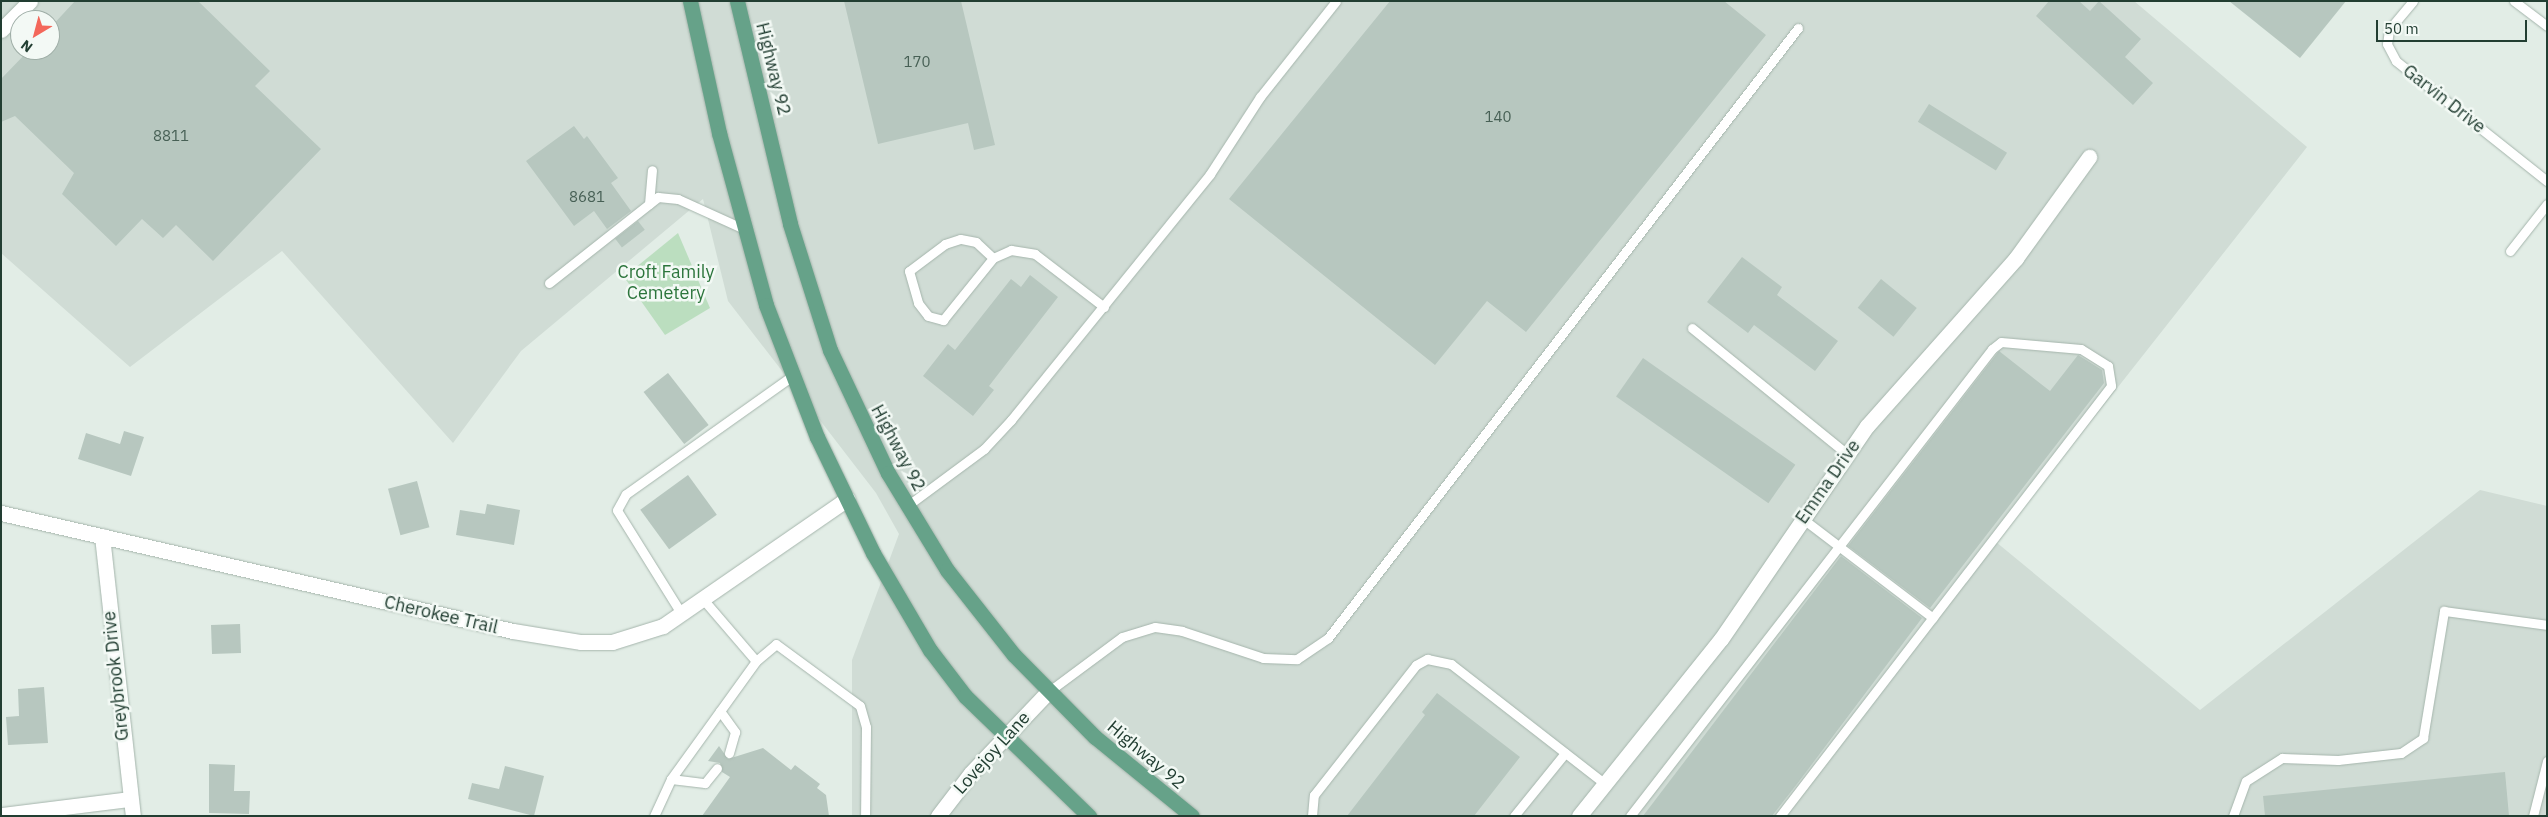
<!DOCTYPE html>
<style>
body{margin:0}
#map{position:relative;width:2548px;height:817px;overflow:hidden;background:#e2ede6;font-family:"IBM Plex Sans",sans-serif}
div>[style]{position:absolute}
.built>*{inset:0;background:#d0dcd5}
.green>*{inset:0;background:#bbdebf}
.building>*{inset:0;background:#b7c7bf;transform-origin:0 0}
.roads{filter:drop-shadow(0 0 1px #a5b5ac) drop-shadow(0 0 1px #a5b5ac)}
.lane>*{height:9px;margin:-4.5px;padding:0 4.5px;transform-origin:4.5px;border-radius:4.5px;background:#fff}
.street>*{height:15px;margin:-7.5px;padding:0 7.5px;transform-origin:7.5px;border-radius:7.5px;background:#fff}
.primary>*{height:15px;margin:-7.5px;padding:0 7.5px;transform-origin:7.5px;border-radius:7.5px;background:#66a289}
span{translate:-50% -50%;white-space:nowrap;text-align:center;line-height:1.15;-webkit-text-stroke:5px #f3f9f5;paint-order:stroke}
.number-label{font-size:15px;color:#476055}
.number-label span{-webkit-text-stroke-width:0}
.street-label{font-size:18px;color:#223e32}
.park-label{font-size:18px;color:#2c753c}
.frame{position:absolute;inset:0;border:2px solid #223e32;pointer-events:none}
.north{position:absolute;left:10px;top:10px;width:50px;height:50px;box-sizing:border-box;background:#f3f9f5;border:1px solid #9faea7;border-radius:50%;rotate:217deg;font-size:14px;font-weight:700;line-height:20px;text-align:center;color:#223e32}
.north::after{content:'';display:block;margin:auto;width:18px;height:22px;background:#f3675a;clip-path:polygon(50% 0,100% 100%,50% 72%,0 100%)}
.scale{position:absolute;left:2376px;top:20px;width:151px;height:22px;box-sizing:border-box;border:2px solid #223e32;border-top:0;padding-left:6px;font-size:15px;line-height:18px;white-space:nowrap;color:#223e32;-webkit-text-stroke:4px #f3f9f5;paint-order:stroke}
</style>
<div id="map">
<div class="built">
<div style="clip-path:polygon(evenodd,1px 1px,2134px 1px,2307px 147px,1996px 542px,2200px 710px,2480px 490px,2547px 506px,2547px 816px,852px 816px,852px 660px,899px 534px,876px 493px,728px 301px,703px 199px,521px 351px,453px 443px,282px 251px,130px 367px,1px 253px,1px 1px,20px 20px,50px 20px,50px 50px,20px 50px,20px 20px)"></div>
</div>
<div class="green">
<div style="clip-path:polygon(678px 233px,710px 308px,665px 335px,624px 277px)"></div>
</div>
<div class="building">
<div style="clip-path:polygon(75px 1px,198px 1px,270px 71px,255px 86px,321px 149px,213px 261px,176px 225px,163px 238px,142px 219px,116px 246px,62px 194px,74px 173px,15px 116px,1px 122px,1px 79px,29px 50px,50px 50px,50px 28px)"></div>
<div style="clip-path:polygon(844px 1px,961px 1px,995px 145px,974px 150px,968px 123px,878px 144px)"></div>
<div style="clip-path:polygon(1390px 1px,1724px 1px,1766px 35px,1526px 332px,1487px 301px,1435px 365px,1229px 199px)"></div>
<div style="clip-path:polygon(2049px 1px,2079px 1px,2090px 11px,2099px 1px,2141px 39px,2125px 57px,2153px 83px,2133px 105px,2036px 16px)"></div>
<div style="clip-path:polygon(2229px 1px,2346px 1px,2300px 58px)"></div>
<div style="left:1929px;top:104px;width:92px;height:21px;rotate:32deg"></div>
<div style="clip-path:polygon(574px 126px,584px 139px,587px 136px,618px 178px,611px 183px,631px 211px,607px 229px,594px 211px,574px 226px,526px 161px)"></div>
<div style="left:638px;top:221px;width:11px;height:29px;rotate:52deg"></div>
<div style="clip-path:polygon(1742px 257px,1782px 287px,1777px 295px,1838px 341px,1815px 371px,1754px 325px,1748px 333px,1707px 302px)"></div>
<div style="clip-path:polygon(1030px 275px,1058px 297px,989px 386px,994px 390px,973px 416px,923px 376px,948px 344px,955px 350px,1011px 279px,1021px 287px)"></div>
<div style="left:1881px;top:279px;width:46px;height:37px;rotate:39deg"></div>
<div style="clip-path:polygon(1999px 351px,2050px 391px,2078px 355px,2102px 370px,2104px 383px,1930px 608px,1848px 546px)"></div>
<div style="left:1643px;top:358px;width:186px;height:47px;rotate:35deg"></div>
<div style="left:668px;top:373px;width:66px;height:31px;rotate:52deg"></div>
<div style="clip-path:polygon(124px 431px,144px 437px,131px 476px,78px 459px,86px 433px,120px 444px)"></div>
<div style="left:688px;top:475px;width:49px;height:59px;rotate:54deg"></div>
<div style="left:417px;top:481px;width:48px;height:30px;rotate:75deg"></div>
<div style="clip-path:polygon(487px 504px,520px 510px,514px 545px,456px 535px,460px 510px,485px 514px)"></div>
<div style="clip-path:polygon(1841px 556px,1922px 618px,1797px 784px,1772px 816px,1643px 816px)"></div>
<div style="left:240px;top:624px;width:29px;height:29px;rotate:88deg"></div>
<div style="clip-path:polygon(44px 687px,48px 743px,8px 745px,6px 717px,19px 716px,18px 689px)"></div>
<div style="clip-path:polygon(1437px 693px,1520px 757px,1474px 816px,1347px 816px,1425px 715px,1422px 712px)"></div>
<div style="clip-path:polygon(719px 746px,728px 759px,763px 748px,791px 770px,795px 765px,820px 784px,817px 788px,826px 795px,829px 816px,702px 816px,730px 777px,722px 772px,720px 763px,708px 761px)"></div>
<div style="clip-path:polygon(209px 764px,235px 765px,234px 791px,250px 791px,249px 814px,209px 813px)"></div>
<div style="clip-path:polygon(505px 766px,544px 776px,534px 816px,468px 799px,472px 783px,499px 789px)"></div>
<div style="clip-path:polygon(2505px 772px,2509px 816px,2265px 816px,2263px 796px)"></div>
</div>
<div class="roads">
<div class="lane">
<div style="left:2413px;top:1px;width:38px;rotate:130deg"></div>
<div style="left:2389px;top:30px;width:14px;rotate:98deg"></div>
<div style="left:2387px;top:44px;width:19px;rotate:62deg"></div>
<div style="left:2396px;top:61px;width:193px;rotate:38.5deg"></div>
<div style="left:2514px;top:1px;width:41px;rotate:37.1deg"></div>
<div style="left:649px;top:204px;width:34px;rotate:-85deg"></div>
<div style="left:2510px;top:251px;width:60px;rotate:-51.8deg"></div>
<div style="left:993px;top:258px;width:23px;rotate:-137deg"></div>
<div style="left:976px;top:242px;width:16px;rotate:-169deg"></div>
<div style="left:960px;top:239px;width:16px;rotate:162deg"></div>
<div style="left:945px;top:244px;width:45px;rotate:143.1deg"></div>
<div style="left:909px;top:271px;width:33px;rotate:74deg"></div>
<div style="left:918px;top:303px;width:16px;rotate:52deg"></div>
<div style="left:928px;top:316px;width:16px;rotate:15deg"></div>
<div style="left:943px;top:320px;width:80px;rotate:-51.1deg"></div>
<div style="left:993px;top:258px;width:20px;rotate:-24deg"></div>
<div style="left:1011px;top:250px;width:24px;rotate:9deg"></div>
<div style="left:1035px;top:254px;width:87px;rotate:37.5deg"></div>
<div style="left:549px;top:283px;width:139px;rotate:-38.3deg"></div>
<div style="left:658px;top:197px;width:20px;rotate:6deg"></div>
<div style="left:678px;top:199px;width:72px;rotate:24.4deg"></div>
<div style="left:1692px;top:328px;width:198px;rotate:39.1deg"></div>
<div style="left:907px;top:506px;width:96px;rotate:-36.5deg"></div>
<div style="left:984px;top:449px;width:40px;rotate:-47deg"></div>
<div style="left:1011px;top:420px;width:316px;rotate:-51deg"></div>
<div style="left:1210px;top:174px;width:92px;rotate:-57deg"></div>
<div style="left:1260px;top:97px;width:122px;rotate:-51.6deg"></div>
<div style="left:1803px;top:519px;width:163px;rotate:37.3deg"></div>
<div style="left:681px;top:613px;width:121px;rotate:-121.9deg"></div>
<div style="left:617px;top:510px;width:18px;rotate:-61deg"></div>
<div style="left:626px;top:494px;width:204px;rotate:-35.4deg"></div>
<div style="left:756px;top:661px;width:26px;rotate:-40deg"></div>
<div style="left:776px;top:644px;width:104px;rotate:36.4deg"></div>
<div style="left:860px;top:706px;width:22px;rotate:74deg"></div>
<div style="left:866px;top:727px;width:89px;rotate:90.6deg"></div>
<div style="left:1048px;top:692px;width:92px;rotate:-36.6deg"></div>
<div style="left:1122px;top:637px;width:34px;rotate:-17deg"></div>
<div style="left:1155px;top:627px;width:27px;rotate:8deg"></div>
<div style="left:1182px;top:631px;width:85px;rotate:18.4deg"></div>
<div style="left:1263px;top:658px;width:34px;rotate:2deg"></div>
<div style="left:1297px;top:659px;width:37px;rotate:-34deg"></div>
<div style="left:1328px;top:638px;width:770px;rotate:-52.39deg"></div>
<div style="left:720px;top:711px;width:26px;rotate:54deg"></div>
<div style="left:735px;top:732px;width:22px;rotate:106deg"></div>
<div style="left:671px;top:779px;width:34px;rotate:7deg"></div>
<div style="left:705px;top:783px;width:19px;rotate:-51deg"></div>
<div style="left:654px;top:816px;width:41px;rotate:-65.3deg"></div>
<div style="left:671px;top:779px;width:145px;rotate:-54.2deg"></div>
<div style="left:756px;top:661px;width:83px;rotate:-130.6deg"></div>
<div style="left:1312px;top:816px;width:21px;rotate:-85deg"></div>
<div style="left:1314px;top:795px;width:165px;rotate:-51.9deg"></div>
<div style="left:1416px;top:665px;width:13px;rotate:-29deg"></div>
<div style="left:1427px;top:659px;width:25px;rotate:12deg"></div>
<div style="left:1451px;top:664px;width:195px;rotate:37.9deg"></div>
<div style="left:1514px;top:816px;width:81px;rotate:-51deg"></div>
<div style="left:1630px;top:816px;width:591px;rotate:-52.22deg"></div>
<div style="left:1992px;top:349px;width:11px;rotate:-38deg"></div>
<div style="left:2001px;top:342px;width:80px;rotate:5deg"></div>
<div style="left:2081px;top:349px;width:32px;rotate:32deg"></div>
<div style="left:2108px;top:366px;width:20px;rotate:81deg"></div>
<div style="left:2111px;top:386px;width:543px;rotate:127.59deg"></div>
<div style="left:2233px;top:816px;width:37px;rotate:-70deg"></div>
<div style="left:2246px;top:781px;width:43px;rotate:-32.6deg"></div>
<div style="left:2282px;top:758px;width:56px;rotate:2deg"></div>
<div style="left:2338px;top:760px;width:63px;rotate:-6.3deg"></div>
<div style="left:2401px;top:753px;width:27px;rotate:-34deg"></div>
<div style="left:2423px;top:738px;width:129px;rotate:-80.6deg"></div>
<div style="left:2444px;top:611px;width:104px;rotate:7.7deg"></div>
<div style="left:2533px;top:816px;width:57px;rotate:-75.7deg"></div>
</div>
<div class="street">
<div style="left:1px;top:30px;width:41px;rotate:-45deg"></div>
<div style="left:1px;top:513px;width:525px;rotate:12.98deg"></div>
<div style="left:513px;top:631px;width:69px;rotate:9.2deg"></div>
<div style="left:581px;top:642px;width:31px"></div>
<div style="left:612px;top:642px;width:53px;rotate:-17.4deg"></div>
<div style="left:663px;top:626px;width:224px;rotate:-34.6deg"></div>
<div style="left:102px;top:536px;width:282px;rotate:83.7deg"></div>
<div style="left:1px;top:815px;width:129px;rotate:-7.1deg"></div>
<div style="left:938px;top:816px;width:54px;rotate:-52.5deg"></div>
<div style="left:971px;top:773px;width:112px;rotate:-46.5deg"></div>
<div style="left:1579px;top:816px;width:227px;rotate:-51.3deg"></div>
<div style="left:1721px;top:639px;width:258px;rotate:-55.6deg"></div>
<div style="left:1867px;top:426px;width:225px;rotate:-48.4deg"></div>
<div style="left:2016px;top:258px;width:125px;rotate:-54.1deg"></div>
</div>
<div class="primary">
<div style="left:690px;top:1px;width:135px;rotate:77.6deg"></div>
<div style="left:719px;top:133px;width:178px;rotate:74.7deg"></div>
<div style="left:766px;top:305px;width:142px;rotate:68.9deg"></div>
<div style="left:817px;top:437px;width:129px;rotate:64.2deg"></div>
<div style="left:873px;top:553px;width:113px;rotate:59.6deg"></div>
<div style="left:930px;top:650px;width:58px;rotate:52.7deg"></div>
<div style="left:965px;top:696px;width:173px;rotate:44.1deg"></div>
<div style="left:737px;top:1px;width:229px;rotate:76.6deg"></div>
<div style="left:790px;top:224px;width:132px;rotate:72.4deg"></div>
<div style="left:830px;top:350px;width:136px;rotate:64.8deg"></div>
<div style="left:888px;top:473px;width:114px;rotate:58.7deg"></div>
<div style="left:947px;top:570px;width:108px;rotate:51.8deg"></div>
<div style="left:1014px;top:655px;width:115px;rotate:45.4deg"></div>
<div style="left:1095px;top:737px;width:125px;rotate:39.2deg"></div>
</div>
</div>
<div class="number-label">
<span style="left:917px;top:62px">170</span>
<span style="left:1498px;top:117px">140</span>
<span style="left:171px;top:136px">8811</span>
<span style="left:587px;top:197px">8681</span>
</div>
<div class="street-label">
<span style="left:773px;top:69px;rotate:76deg">Highway 92</span>
<span style="left:2444px;top:99px;rotate:38deg">Garvin Drive</span>
<span style="left:898px;top:448px;rotate:62deg">Highway 92</span>
<span style="left:1828px;top:482px;rotate:-55deg">Emma Drive</span>
<span style="left:441px;top:615px;rotate:13deg">Cherokee Trail</span>
<span style="left:116px;top:676px;rotate:-96deg">Greybrook Drive</span>
<span style="left:992px;top:753px;rotate:-48deg">Lovejoy Lane</span>
<span style="left:1146px;top:755px;rotate:40deg">Highway 92</span>
</div>
<div class="park-label">
<span style="left:666px;top:283px">Croft Family<br>Cemetery</span>
</div>
<div class="frame"></div>
<div class="north">N</div>
<div class="scale">50 m</div>
</div>
